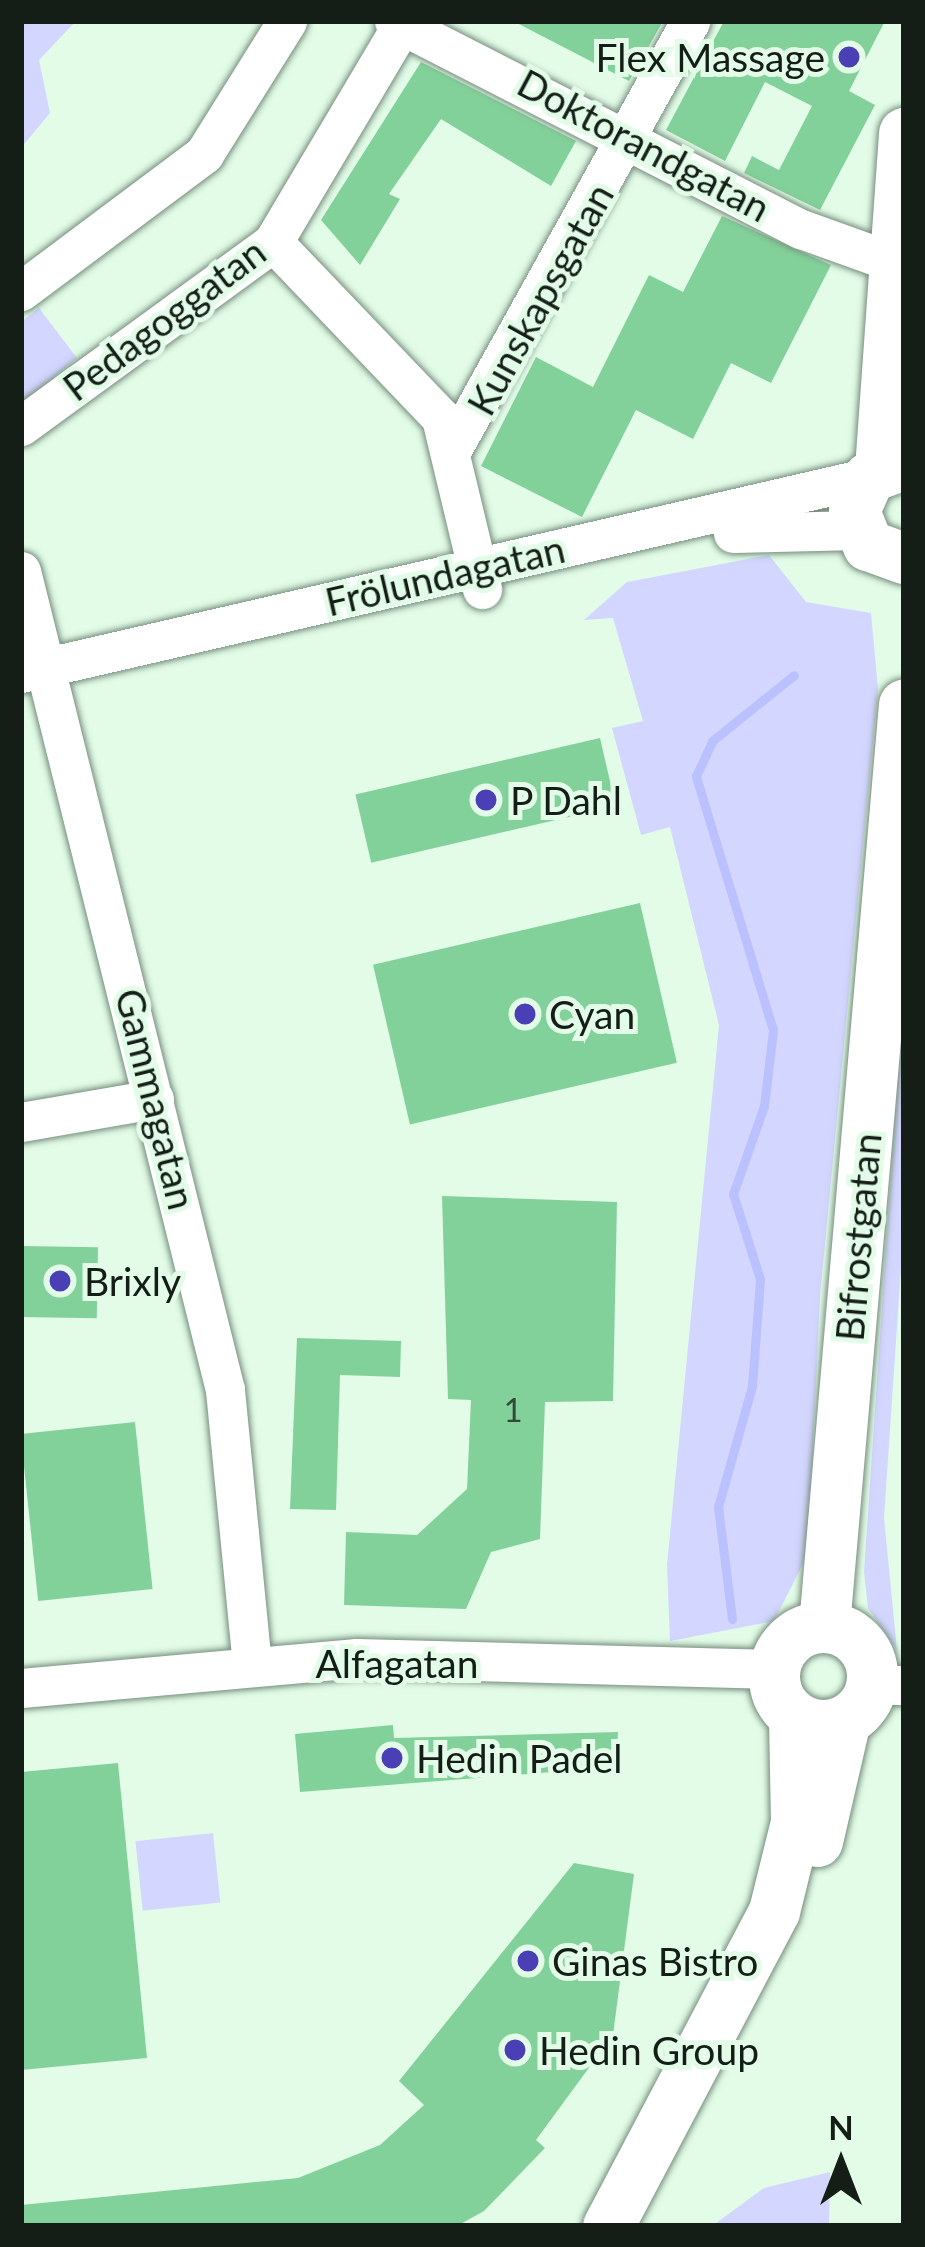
<!DOCTYPE html>
<meta charset="utf-8">
<style>
body{margin:0}
#map{position:relative;width:925px;height:2247px;overflow:hidden;background:#e2fce8;font-family:Lato,sans-serif}
div>[style]{position:absolute}
.green>*{inset:0;background:#d3d6ff;transform-origin:0 0}
.stream>*{height:9px;margin:-4.5px;padding:0 4.5px;transform-origin:4.5px;border-radius:4.5px;background:#bbc0fe}
.building>*{inset:0;background:#83d19a;transform-origin:0 0}
.roads{filter:drop-shadow(0 0 3px #778f7d) drop-shadow(0 0 3px #778f7d)}
.minor>*{height:39px;margin:-19.5px;padding:0 19.5px;transform-origin:19.5px;border-radius:19.5px;background:#fff}
.major>*{height:51px;margin:-25.5px;padding:0 25.5px;transform-origin:25.5px;border-radius:25.5px;background:#fff}
.major>.ring{margin:-25.5px;padding:0;box-sizing:content-box;background:none;border:51px solid #fff;border-radius:50%}
.dots>*{width:33px;height:33px;translate:-50% -50%;box-sizing:border-box;border:6px solid #e2fce8;border-radius:50%}
span{translate:-50% -50%;white-space:nowrap;text-align:center;line-height:1.15;-webkit-text-stroke:10px #e2fce8;paint-order:stroke}
.number-label{font-size:33px;color:#304a37}
.number-label span{-webkit-text-stroke-width:0}
.poi-label{font-size:39px;color:#141d16}
.right{translate:-100% -50%;text-align:right}
.left{translate:0 -50%;text-align:left}
.street-label{font-size:39px;color:#141d16}
.frame{position:absolute;inset:0;border:24px solid #141d16;pointer-events:none}
.north{position:absolute;left:781px;top:2103px;width:120px;height:120px;-webkit-text-stroke:9px #e2fce8;paint-order:stroke;rotate:0deg;font-size:33px;font-weight:700;line-height:48px;text-align:center;color:#141d16}
.north::after{content:'';display:block;margin:auto;width:42px;height:54px;background:#141d16;clip-path:polygon(50% 0,100% 100%,50% 72%,0 100%)}
</style>
<div id="map">
<div class="green">
<div style="clip-path:polygon(21px 21px,76px 21px,39px 60px,50px 113px,21px 148px)"></div>
<div style="clip-path:polygon(39px 308px,77px 358px,21px 405px,21px 322px)"></div>
<div style="clip-path:polygon(769px 555px,806px 602px,871px 613px,878px 689px,820px 1296px,808px 1554px,774px 1621px,670px 1641px,667px 1565px,719px 1025px,670px 827px,641px 835px,612px 728px,643px 721px,613px 618px,584px 620px,627px 582px)"></div>
<div style="clip-path:polygon(904px 981px,904px 1223px,884px 1518px,897px 1650px,868px 1608px,864px 1572px)"></div>
<div style="left:213px;top:1833px;width:70px;height:78px;rotate:84deg"></div>
<div style="clip-path:polygon(830px 2172px,829px 2226px,712px 2226px,764px 2188px)"></div>
</div>
<div class="stream">
<div style="left:732px;top:1619px;width:113px;rotate:-97.1deg"></div>
<div style="left:718px;top:1507px;width:126px;rotate:-74.3deg"></div>
<div style="left:752px;top:1386px;width:107px;rotate:-85.7deg"></div>
<div style="left:760px;top:1279px;width:89px;rotate:-107.6deg"></div>
<div style="left:733px;top:1194px;width:93px;rotate:-70.6deg"></div>
<div style="left:764px;top:1106px;width:77px;rotate:-83.2deg"></div>
<div style="left:773px;top:1030px;width:265px;rotate:-106.9deg"></div>
<div style="left:696px;top:776px;width:38px;rotate:-65deg"></div>
<div style="left:712px;top:741px;width:105px;rotate:-38.8deg"></div>
</div>
<div class="building">
<div style="clip-path:polygon(513px 21px,663px 21px,629px 81px)"></div>
<div style="clip-path:polygon(724px 21px,885px 21px,849px 91px,875px 105px,820px 210px,744px 173px,752px 156px,779px 170px,812px 106px,765px 82px,725px 161px,666px 130px)"></div>
<div style="clip-path:polygon(421px 62px,576px 141px,551px 186px,441px 119px,389px 194px,400px 199px,360px 265px,321px 220px)"></div>
<div style="clip-path:polygon(722px 216px,831px 265px,771px 383px,731px 363px,693px 439px,636px 410px,582px 517px,481px 466px,536px 357px,593px 387px,649px 275px,683px 292px)"></div>
<div style="left:600px;top:738px;width:70px;height:251px;rotate:77deg"></div>
<div style="left:640px;top:903px;width:164px;height:274px;rotate:77deg"></div>
<div style="clip-path:polygon(442px 1196px,617px 1202px,613px 1401px,545px 1402px,540px 1539px,491px 1552px,466px 1609px,344px 1605px,346px 1532px,417px 1535px,467px 1489px,471px 1400px,448px 1399px)"></div>
<div style="left:21px;top:1246px;width:77px;height:71px;rotate:1deg"></div>
<div style="clip-path:polygon(297px 1338px,401px 1341px,400px 1377px,340px 1375px,336px 1510px,290px 1509px)"></div>
<div style="left:135px;top:1422px;width:168px;height:115px;rotate:84deg"></div>
<div style="clip-path:polygon(393px 1725px,394px 1738px,618px 1732px,616px 1767px,300px 1792px,295px 1734px)"></div>
<div style="clip-path:polygon(118px 1763px,147px 2058px,21px 2070px,21px 1772px)"></div>
<div style="clip-path:polygon(574px 1863px,634px 1874px,613px 2035px,536px 2140px,545px 2148px,484px 2211px,457px 2226px,21px 2226px,21px 2205px,298px 2178px,380px 2145px,424px 2105px,399px 2081px)"></div>
</div>
<div class="roads">
<div class="minor">
<div style="left:394px;top:21px;width:457px;rotate:27.1deg"></div>
<div style="left:801px;top:229px;width:91px;rotate:19.8deg"></div>
<div style="left:273px;top:242px;width:243px;rotate:46.3deg"></div>
<div style="left:441px;top:418px;width:176px;rotate:76.5deg"></div>
<div style="left:21px;top:291px;width:229px;rotate:-36.8deg"></div>
<div style="left:204px;top:154px;width:157px;rotate:-58deg"></div>
<div style="left:21px;top:426px;width:312px;rotate:-36.1deg"></div>
<div style="left:273px;top:242px;width:252px;rotate:-59.3deg"></div>
<div style="left:455px;top:444px;width:484px;rotate:-60.9deg"></div>
<div style="left:733px;top:533px;width:125px;rotate:-1.4deg"></div>
<div style="left:21px;top:571px;width:844px;rotate:76.01deg"></div>
<div style="left:225px;top:1390px;width:276px;rotate:84.4deg"></div>
<div style="left:21px;top:673px;width:870px;rotate:-13.01deg"></div>
<div style="left:21px;top:1122px;width:135px;rotate:-9.8deg"></div>
<div style="left:871px;top:1684px;width:33px;rotate:2deg"></div>
<div style="left:21px;top:1688px;width:337px;rotate:-5.1deg"></div>
<div style="left:357px;top:1658px;width:417px;rotate:1.5deg"></div>
</div>
<div class="major">
<div style="left:904px;top:464px;width:37px;rotate:160deg"></div>
<div style="left:869px;top:477px;width:37px;rotate:114deg"></div>
<div style="left:854px;top:511px;width:37px;rotate:68deg"></div>
<div style="left:868px;top:545px;width:38px;rotate:20deg"></div>
<div style="left:880px;top:469px;width:337px;rotate:-85.9deg"></div>
<div style="left:824px;top:1626px;width:925px;rotate:-85.04deg"></div>
<div class="ring" style="left:774px;top:1627px;width:47px;height:47px"></div>
<div style="left:817px;top:1841px;width:124px;rotate:-77deg"></div>
<div style="left:608px;top:2226px;width:356px;rotate:-62.2deg"></div>
<div style="left:774px;top:1911px;width:92px;rotate:-76.1deg"></div>
<div style="left:796px;top:1822px;width:106px;rotate:-91.1deg"></div>
</div>
</div>
<div class="dots">
<div style="left:849px;top:57px;background:#4b3fb5"></div>
<div style="left:486px;top:800px;background:#4b3fb5"></div>
<div style="left:525px;top:1014px;background:#4b3fb5"></div>
<div style="left:60px;top:1281px;background:#4b3fb5"></div>
<div style="left:392px;top:1758px;background:#4b3fb5"></div>
<div style="left:528px;top:1961px;background:#4b3fb5"></div>
<div style="left:515px;top:2050px;background:#4b3fb5"></div>
</div>
<div class="number-label">
<span style="left:513px;top:1410px">1</span>
</div>
<div class="poi-label">
<span class="right" style="left:825px;top:57px">Flex Massage</span>
<span class="left" style="left:510px;top:800px">P Dahl</span>
<span class="left" style="left:549px;top:1014px">Cyan</span>
<span class="left" style="left:84px;top:1281px">Brixly</span>
<span class="left" style="left:416px;top:1758px">Hedin Padel</span>
<span class="left" style="left:552px;top:1961px">Ginas Bistro</span>
<span class="left" style="left:539px;top:2050px">Hedin Group</span>
</div>
<div class="street-label">
<span style="left:644px;top:145px;rotate:28deg">Doktorandgatan</span>
<span style="left:540px;top:299px;rotate:-61deg">Kunskapsgatan</span>
<span style="left:164px;top:319px;rotate:-37deg">Pedagoggatan</span>
<span style="left:445px;top:575px;rotate:-13deg">Frölundagatan</span>
<span style="left:156px;top:1099px;rotate:76deg">Gammagatan</span>
<span style="left:858px;top:1237px;rotate:-85deg">Bifrostgatan</span>
<span style="left:397px;top:1663px">Alfagatan</span>
</div>
<div class="frame"></div>
<div class="north">N</div>
</div>
